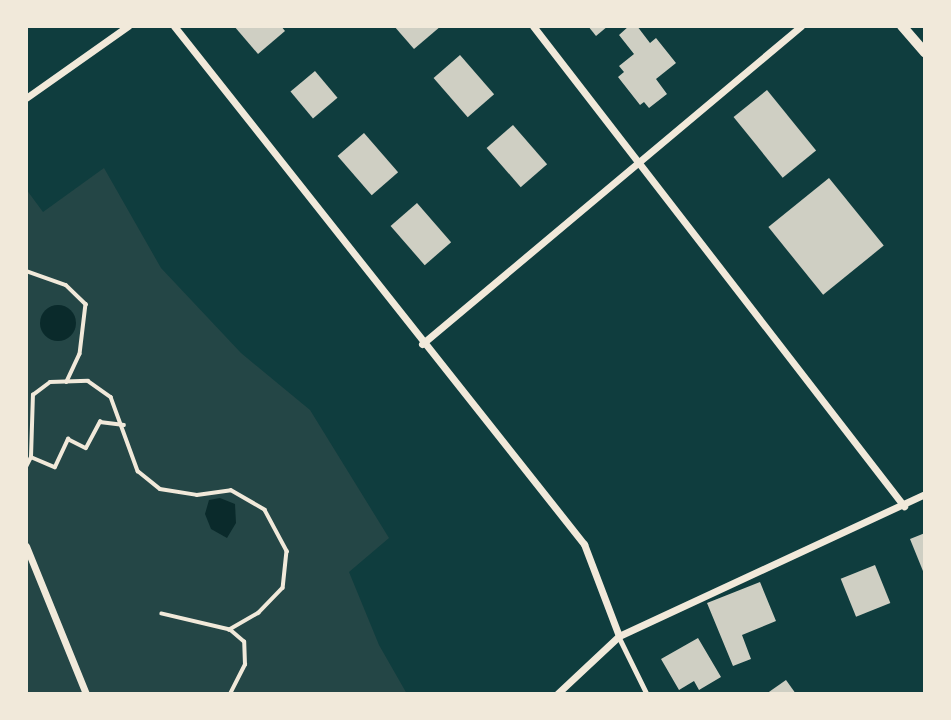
<!DOCTYPE html>
<style>
body{margin:0}
#map{position:relative;width:951px;height:720px;overflow:hidden;background:#0f3d3e;font-family:"Golos Text",sans-serif}
div>[style]{position:absolute}
.green>*{inset:0;background:#244646}
.water>*{inset:0;background:#0a2a2b}
.round{border-radius:50%}
.building>*{inset:0;background:#cfcfc3;transform-origin:0 0}
.path>*{height:3.5px;margin:-1.75px;padding:0 1.75px;transform-origin:1.75px;border-radius:1.75px;background:#f1e9da}
.service>*{height:4.5px;margin:-2.25px;padding:0 2.25px;transform-origin:2.25px;border-radius:2.25px;background:#f1e9da}
.minor>*{height:7px;margin:-3.5px;padding:0 3.5px;transform-origin:3.5px;border-radius:3.5px;background:#f1e9da}
.tertiary>*{height:10px;margin:-5px;padding:0 5px;transform-origin:5px;border-radius:5px;background:#f1e9da}
span{translate:-50% -50%;white-space:nowrap;text-align:center;line-height:1.15;-webkit-text-stroke:7px #f1e9da;paint-order:stroke}
.frame{position:absolute;inset:0;border:28px solid #f1e9da;pointer-events:none}
</style>
<div id="map">
<div class="green">
<div style="clip-path:polygon(104px 168px,161px 268px,241px 353px,310px 410px,389px 538px,349px 572px,379px 645px,407px 694px,26px 694px,26px 189px,43px 212px)"></div>
</div>
<div class="water">
<div class="round" style="left:40px;top:305px;width:36px;height:36px"></div>
<div style="clip-path:polygon(220px 498px,235px 504px,236px 523px,227px 538px,211px 529px,205px 514px,209px 500px)"></div>
</div>
<div class="building">
<div style="clip-path:polygon(234px 26px,281px 26px,285px 31px,258px 54px)"></div>
<div style="clip-path:polygon(394px 26px,441px 26px,414px 49px)"></div>
<div style="clip-path:polygon(588px 26px,608px 26px,596px 36px)"></div>
<div style="clip-path:polygon(629px 26px,637px 26px,650px 43px,656px 38px,676px 63px,656px 79px,667px 94px,649px 108px,644px 102px,640px 105px,618px 77px,624px 72px,619px 66px,634px 54px,619px 35px)"></div>
<div style="left:460px;top:55px;width:52px;height:35px;rotate:49deg"></div>
<div style="left:315px;top:71px;width:35px;height:32px;rotate:50deg"></div>
<div style="left:767px;top:90px;width:78px;height:43px;rotate:51deg"></div>
<div style="left:513px;top:125px;width:52px;height:35px;rotate:49deg"></div>
<div style="left:364px;top:133px;width:52px;height:35px;rotate:49deg"></div>
<div style="left:829px;top:178px;width:87px;height:78px;rotate:51deg"></div>
<div style="left:417px;top:203px;width:52px;height:35px;rotate:49deg"></div>
<div style="clip-path:polygon(925px 533px,925px 576px,910px 539px)"></div>
<div style="left:875px;top:565px;width:41px;height:37px;rotate:68deg"></div>
<div style="clip-path:polygon(760px 582px,776px 621px,742px 635px,751px 659px,733px 666px,707px 603px)"></div>
<div style="clip-path:polygon(698px 638px,721px 677px,699px 690px,694px 681px,679px 690px,661px 659px)"></div>
<div style="clip-path:polygon(786px 680px,796px 694px,766px 694px)"></div>
</div>
<div class="path">
<div style="left:26px;top:271px;width:42px;rotate:19.3deg"></div>
<div style="left:66px;top:285px;width:28px;rotate:44deg"></div>
<div style="left:86px;top:304px;width:50px;rotate:96.8deg"></div>
<div style="left:80px;top:354px;width:31px;rotate:115deg"></div>
<div style="left:31px;top:457px;width:26px;rotate:23deg"></div>
<div style="left:55px;top:467px;width:31px;rotate:-65deg"></div>
<div style="left:68px;top:439px;width:20px;rotate:27deg"></div>
<div style="left:86px;top:448px;width:30px;rotate:-62deg"></div>
<div style="left:100px;top:422px;width:24px;rotate:7deg"></div>
<div style="left:26px;top:467px;width:11px;rotate:-63deg"></div>
<div style="left:31px;top:457px;width:62px;rotate:-88.2deg"></div>
<div style="left:33px;top:395px;width:21px;rotate:-37deg"></div>
<div style="left:50px;top:382px;width:38px;rotate:-2deg"></div>
<div style="left:88px;top:381px;width:28px;rotate:35deg"></div>
<div style="left:111px;top:397px;width:79px;rotate:70deg"></div>
<div style="left:138px;top:471px;width:28px;rotate:39deg"></div>
<div style="left:160px;top:489px;width:37px;rotate:9deg"></div>
<div style="left:197px;top:495px;width:34px;rotate:-8deg"></div>
<div style="left:231px;top:490px;width:39px;rotate:30deg"></div>
<div style="left:265px;top:510px;width:47px;rotate:61.8deg"></div>
<div style="left:287px;top:551px;width:37px;rotate:96deg"></div>
<div style="left:283px;top:588px;width:35px;rotate:134deg"></div>
<div style="left:259px;top:613px;width:34px;rotate:150deg"></div>
<div style="left:230px;top:630px;width:70px;rotate:-166.8deg"></div>
<div style="left:230px;top:694px;width:33px;rotate:-63deg"></div>
<div style="left:245px;top:665px;width:23px;rotate:-92deg"></div>
<div style="left:244px;top:642px;width:18px;rotate:-139deg"></div>
</div>
<div class="service">
<div style="left:619px;top:637px;width:64px;rotate:63.8deg"></div>
</div>
<div class="minor">
<div style="left:174px;top:26px;width:661px;rotate:51.64deg"></div>
<div style="left:584px;top:544px;width:98px;rotate:69.2deg"></div>
<div style="left:533px;top:26px;width:607px;rotate:52.3deg"></div>
<div style="left:26px;top:98px;width:125px;rotate:-35.2deg"></div>
<div style="left:422px;top:344px;width:495px;rotate:-40deg"></div>
<div style="left:26px;top:546px;width:160px;rotate:67.9deg"></div>
<div style="left:557px;top:694px;width:85px;rotate:-43.1deg"></div>
<div style="left:619px;top:636px;width:337px;rotate:-24.9deg"></div>
</div>
<div class="tertiary">
<div style="left:902px;top:26px;width:35px;rotate:49deg"></div>
</div>
<div class="frame"></div>
</div>
